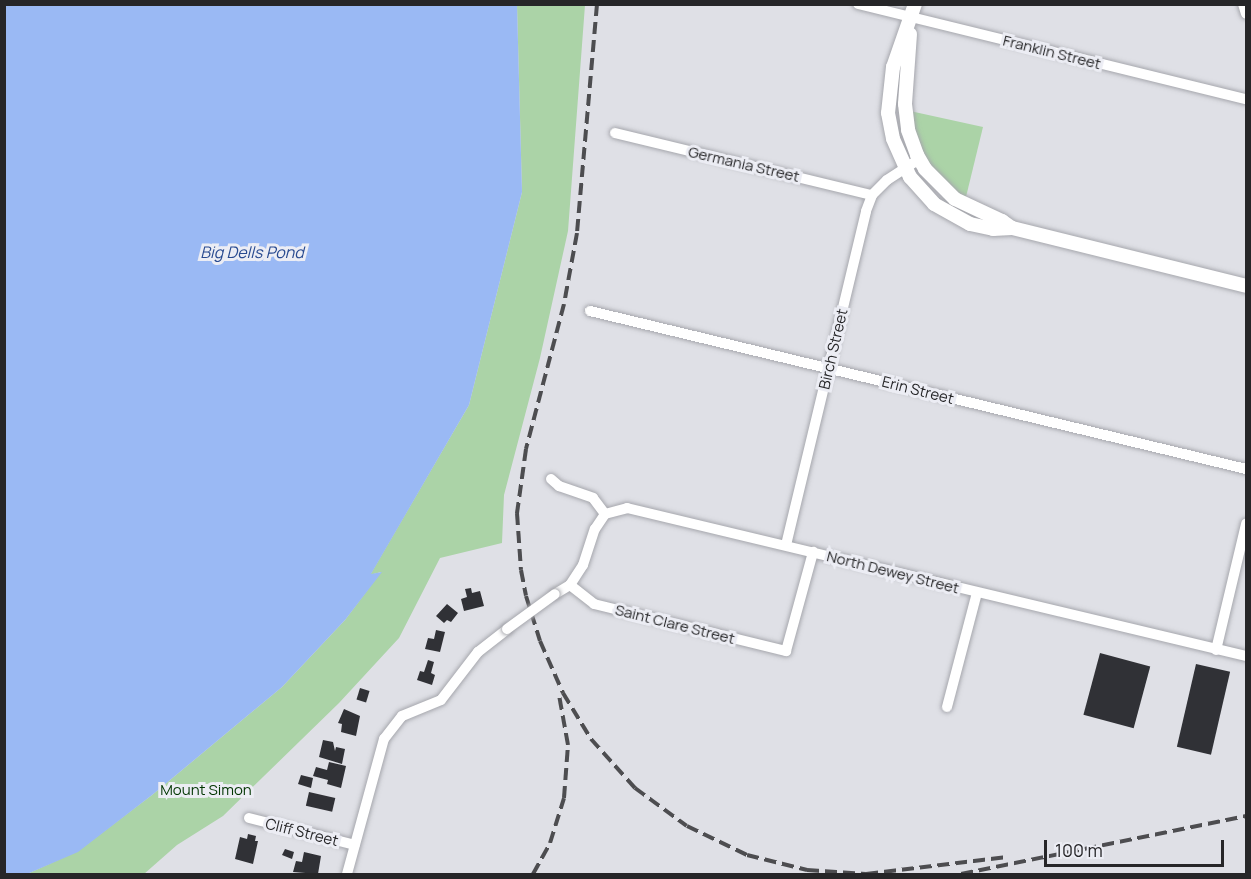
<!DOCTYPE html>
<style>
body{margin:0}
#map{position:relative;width:1251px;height:879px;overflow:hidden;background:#dfe0e6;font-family:Manrope,sans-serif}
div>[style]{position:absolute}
.green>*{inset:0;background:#abd3a7}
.water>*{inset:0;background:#9ab9f4}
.building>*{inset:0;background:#303136;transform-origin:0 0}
.roads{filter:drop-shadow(0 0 2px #a6a7ad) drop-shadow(0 0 2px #a6a7ad)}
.minor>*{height:10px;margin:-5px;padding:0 5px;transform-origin:5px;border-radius:5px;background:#fff}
.secondary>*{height:14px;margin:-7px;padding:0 7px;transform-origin:7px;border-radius:7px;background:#fff}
.rail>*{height:4px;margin-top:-2px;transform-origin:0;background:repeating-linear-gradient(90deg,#4d4d50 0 12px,transparent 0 18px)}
.bridges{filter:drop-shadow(0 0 2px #a6a7ad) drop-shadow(0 0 2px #a6a7ad)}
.minor-bridge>*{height:10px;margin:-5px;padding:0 5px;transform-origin:5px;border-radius:5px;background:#fff}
span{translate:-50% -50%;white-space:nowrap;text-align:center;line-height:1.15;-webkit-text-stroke:6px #ecedf4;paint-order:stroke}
.street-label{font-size:15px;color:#262628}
.park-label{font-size:15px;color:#003500}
.water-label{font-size:16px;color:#284a90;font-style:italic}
.frame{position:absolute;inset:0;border:6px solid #262628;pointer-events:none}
.scale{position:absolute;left:1044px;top:840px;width:180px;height:27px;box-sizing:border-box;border:3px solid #262628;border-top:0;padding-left:8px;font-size:18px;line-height:21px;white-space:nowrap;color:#262628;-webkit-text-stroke:4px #ecedf4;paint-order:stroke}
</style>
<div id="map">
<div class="green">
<div style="clip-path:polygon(517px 5px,585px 5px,568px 231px,540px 358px,504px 495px,502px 543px,440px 558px,399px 638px,339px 703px,223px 816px,177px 845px,144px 874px,27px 874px,78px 851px,152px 795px,282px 687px,345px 620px,381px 572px,370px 575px,469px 405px,522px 192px)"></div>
<div style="clip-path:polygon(910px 111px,983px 127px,965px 201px,933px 171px,917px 141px)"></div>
</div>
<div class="water">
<div style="clip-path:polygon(5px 4px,517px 5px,522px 192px,469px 405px,371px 574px,382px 572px,345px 620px,282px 687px,152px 795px,78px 852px,27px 874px,4px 874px)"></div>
</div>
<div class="building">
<div style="clip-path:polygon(471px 588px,472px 593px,480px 591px,484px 606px,464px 611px,461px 599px,467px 597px,465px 589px)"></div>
<div style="clip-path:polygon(447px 604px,458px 613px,451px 622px,447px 620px,444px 623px,436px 616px)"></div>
<div style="clip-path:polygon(436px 630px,445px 632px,440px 652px,425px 649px,428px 638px,434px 639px)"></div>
<div style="left:1100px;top:653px;width:52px;height:64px;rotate:15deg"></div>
<div style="clip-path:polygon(428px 660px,434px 662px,431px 673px,435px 675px,432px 685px,417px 680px,420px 671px,424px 672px)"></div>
<div style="left:1196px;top:664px;width:35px;height:85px;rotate:13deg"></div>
<div style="left:360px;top:688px;width:10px;height:12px;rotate:17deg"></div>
<div style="clip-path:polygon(344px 709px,360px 716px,356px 736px,341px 732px,342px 724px,338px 723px)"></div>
<div style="clip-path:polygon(323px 740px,333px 742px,335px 751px,336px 747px,345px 749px,342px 764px,319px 757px)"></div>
<div style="clip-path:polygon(329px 762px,346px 766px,341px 788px,327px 784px,328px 780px,313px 776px,316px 767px,327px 770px)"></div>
<div style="clip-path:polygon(301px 775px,313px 778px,311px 788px,298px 784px)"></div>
<div style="left:309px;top:792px;width:27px;height:14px;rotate:13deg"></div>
<div style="clip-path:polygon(248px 834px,256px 836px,255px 841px,258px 841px,253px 864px,235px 859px,240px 837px,247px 839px)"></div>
<div style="clip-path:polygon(285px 849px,294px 852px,292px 859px,282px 855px)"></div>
<div style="clip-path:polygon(304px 852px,321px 856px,318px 874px,293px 872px,296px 861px,302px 862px)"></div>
</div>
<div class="roads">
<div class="minor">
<div style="left:858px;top:4px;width:399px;rotate:13.8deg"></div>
<div style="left:1243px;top:4px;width:10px;rotate:73deg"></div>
<div style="left:615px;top:133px;width:264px;rotate:13.6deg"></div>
<div style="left:590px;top:311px;width:675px;rotate:13.54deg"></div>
<div style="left:551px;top:479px;width:11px;rotate:41deg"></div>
<div style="left:559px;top:486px;width:36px;rotate:19deg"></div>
<div style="left:593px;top:498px;width:20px;rotate:53deg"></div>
<div style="left:605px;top:514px;width:23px;rotate:-15deg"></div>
<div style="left:627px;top:508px;width:636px;rotate:13.45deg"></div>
<div style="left:786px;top:545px;width:343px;rotate:-76.5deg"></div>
<div style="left:866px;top:211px;width:17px;rotate:-69deg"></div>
<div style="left:872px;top:195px;width:21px;rotate:-45deg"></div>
<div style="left:887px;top:180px;width:38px;rotate:-33deg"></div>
<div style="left:570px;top:585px;width:31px;rotate:38deg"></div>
<div style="left:594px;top:604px;width:198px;rotate:13.8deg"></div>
<div style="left:786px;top:651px;width:103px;rotate:-74.7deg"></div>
<div style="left:555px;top:594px;width:17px;rotate:-31deg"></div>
<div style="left:570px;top:585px;width:24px;rotate:-57deg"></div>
<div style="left:583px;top:565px;width:38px;rotate:-72deg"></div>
<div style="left:595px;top:529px;width:18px;rotate:-56deg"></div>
<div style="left:1216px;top:650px;width:130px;rotate:-76.6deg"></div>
<div style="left:947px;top:707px;width:118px;rotate:-75.3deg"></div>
<div style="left:249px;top:818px;width:109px;rotate:14.3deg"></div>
<div style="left:347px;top:874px;width:140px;rotate:-74.7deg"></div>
<div style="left:384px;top:739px;width:29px;rotate:-52deg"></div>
<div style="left:402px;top:716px;width:42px;rotate:-22.3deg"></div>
<div style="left:441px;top:700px;width:61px;rotate:-52.4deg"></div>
<div style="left:478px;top:652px;width:37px;rotate:-38deg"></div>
</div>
<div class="secondary">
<div style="left:915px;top:4px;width:67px;rotate:109.2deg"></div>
<div style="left:893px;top:67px;width:46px;rotate:96.2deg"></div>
<div style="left:888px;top:113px;width:26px;rotate:79deg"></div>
<div style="left:893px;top:139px;width:42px;rotate:65.9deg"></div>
<div style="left:910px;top:177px;width:36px;rotate:48deg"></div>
<div style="left:934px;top:204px;width:41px;rotate:29.1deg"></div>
<div style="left:970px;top:224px;width:24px;rotate:12deg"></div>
<div style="left:993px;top:229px;width:19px;rotate:-3deg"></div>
<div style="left:1012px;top:228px;width:241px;rotate:13.9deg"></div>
<div style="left:910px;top:34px;width:70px;rotate:94.1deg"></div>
<div style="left:905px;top:104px;width:26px;rotate:83deg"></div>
<div style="left:908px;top:130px;width:27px;rotate:70deg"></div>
<div style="left:917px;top:155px;width:16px;rotate:60deg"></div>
<div style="left:925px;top:169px;width:42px;rotate:45deg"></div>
<div style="left:955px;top:199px;width:52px;rotate:25.1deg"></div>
<div style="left:1002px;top:221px;width:12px;rotate:35deg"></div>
</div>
</div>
<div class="rail">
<div style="left:597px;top:4px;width:230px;rotate:95deg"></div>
<div style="left:577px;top:233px;width:72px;rotate:100.4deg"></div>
<div style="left:564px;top:304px;width:150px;rotate:104.7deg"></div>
<div style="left:526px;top:449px;width:65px;rotate:98deg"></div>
<div style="left:517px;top:513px;width:57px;rotate:86deg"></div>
<div style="left:521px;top:570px;width:26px;rotate:79deg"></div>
<div style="left:526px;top:596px;width:47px;rotate:72.7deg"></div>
<div style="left:540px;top:641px;width:57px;rotate:66.1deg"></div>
<div style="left:563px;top:693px;width:54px;rotate:58.7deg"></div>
<div style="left:591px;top:739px;width:66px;rotate:48.1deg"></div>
<div style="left:635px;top:788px;width:64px;rotate:36.2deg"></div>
<div style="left:687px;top:826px;width:67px;rotate:25.8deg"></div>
<div style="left:747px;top:855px;width:62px;rotate:14deg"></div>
<div style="left:807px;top:870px;width:59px;rotate:3.9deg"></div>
<div style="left:866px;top:874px;width:142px;rotate:-6.9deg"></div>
<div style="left:533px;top:874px;width:35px;rotate:-61deg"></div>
<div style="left:550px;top:843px;width:47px;rotate:-72.7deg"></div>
<div style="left:564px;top:798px;width:53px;rotate:-85.7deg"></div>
<div style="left:568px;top:745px;width:51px;rotate:-100.2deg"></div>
<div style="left:961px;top:874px;width:291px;rotate:-11.5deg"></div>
</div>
<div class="bridges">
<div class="minor-bridge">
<div style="left:507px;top:629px;width:59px;rotate:-36.1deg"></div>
</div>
</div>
<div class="street-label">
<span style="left:1052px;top:52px;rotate:14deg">Franklin Street</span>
<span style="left:744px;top:164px;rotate:13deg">Germania Street</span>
<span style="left:833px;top:349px;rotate:-77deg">Birch Street</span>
<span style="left:918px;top:390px;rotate:14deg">Erin Street</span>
<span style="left:893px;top:572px;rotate:14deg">North Dewey Street</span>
<span style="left:675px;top:624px;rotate:14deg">Saint Clare Street</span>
<span style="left:302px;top:832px;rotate:14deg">Cliff Street</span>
</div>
<div class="park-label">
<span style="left:206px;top:790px">Mount Simon</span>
</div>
<div class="water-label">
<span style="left:252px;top:252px">Big Dells Pond</span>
</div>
<div class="frame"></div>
<div class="scale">100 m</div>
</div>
